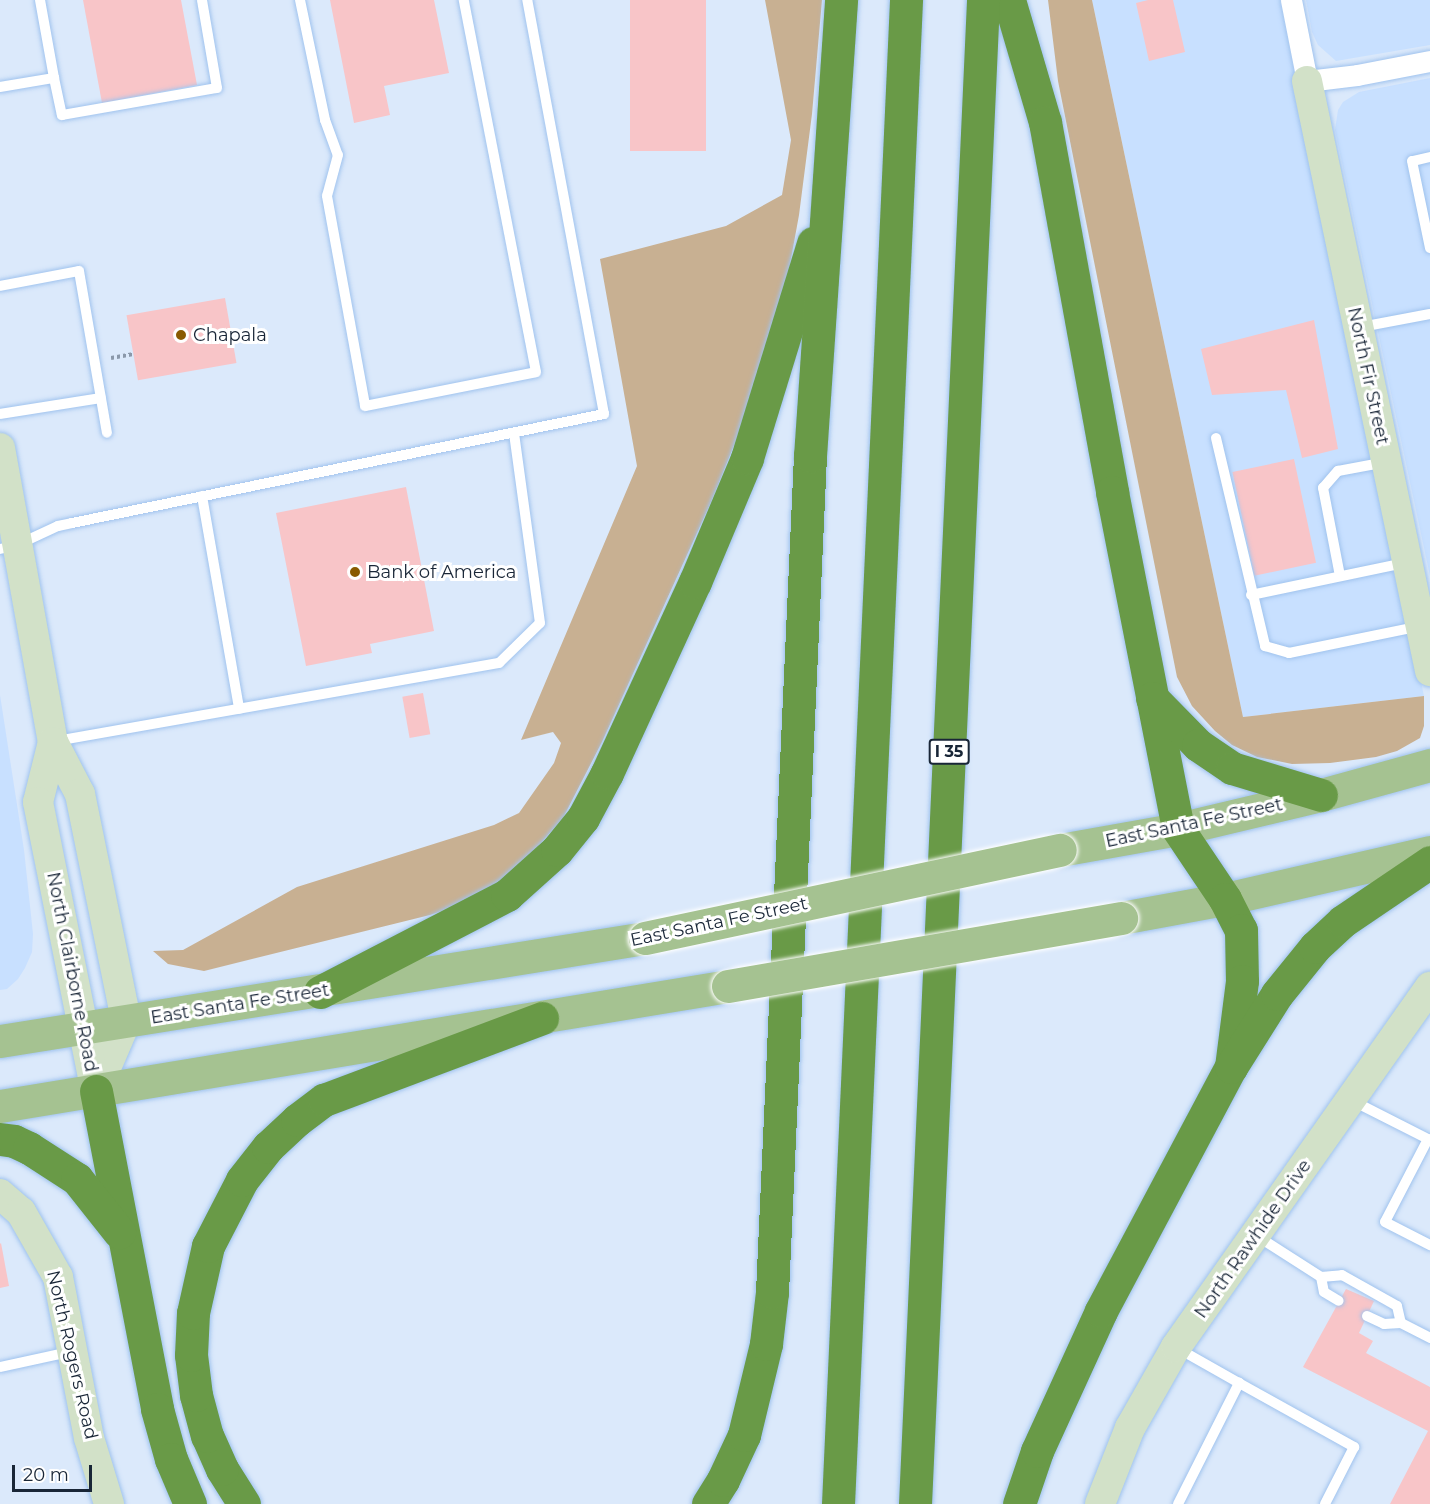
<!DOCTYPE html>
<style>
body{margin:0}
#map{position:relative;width:1430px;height:1504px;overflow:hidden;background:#dbe9fb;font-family:Montserrat,sans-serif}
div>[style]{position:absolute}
.built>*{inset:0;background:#c8e0ff}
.green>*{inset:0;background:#c8b092}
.building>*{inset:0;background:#f8c5c8;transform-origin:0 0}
.path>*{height:4px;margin-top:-2px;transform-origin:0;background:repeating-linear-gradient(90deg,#8a98aa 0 3px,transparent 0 6px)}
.roads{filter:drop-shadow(0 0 2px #a0c3ee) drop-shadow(0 0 2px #a0c3ee)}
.lane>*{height:10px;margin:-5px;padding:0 5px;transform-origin:5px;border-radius:5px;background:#fff}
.street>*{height:21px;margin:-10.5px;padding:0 10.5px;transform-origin:10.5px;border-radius:10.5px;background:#fff}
.secondary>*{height:30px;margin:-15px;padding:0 15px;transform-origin:15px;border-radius:15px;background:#d2e1c8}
.primary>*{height:33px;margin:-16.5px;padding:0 16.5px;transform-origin:16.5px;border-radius:16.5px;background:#a5c291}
.highway>*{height:33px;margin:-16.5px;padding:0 16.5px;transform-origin:16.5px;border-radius:16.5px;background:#699a47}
.bridges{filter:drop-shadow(0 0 2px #fff) drop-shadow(0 0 2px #fff)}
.primary-bridge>*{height:33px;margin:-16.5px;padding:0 16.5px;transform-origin:16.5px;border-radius:16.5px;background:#a5c291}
.dots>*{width:16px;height:16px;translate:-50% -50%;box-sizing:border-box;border:3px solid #fff;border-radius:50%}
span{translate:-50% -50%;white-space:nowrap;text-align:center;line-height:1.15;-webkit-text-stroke:6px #fff;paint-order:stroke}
.shield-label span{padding:2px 4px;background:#fff;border:2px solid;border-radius:4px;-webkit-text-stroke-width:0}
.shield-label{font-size:16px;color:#192637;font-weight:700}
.poi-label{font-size:18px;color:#192637}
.left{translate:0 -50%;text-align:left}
.street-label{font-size:18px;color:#192637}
.scale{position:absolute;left:12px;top:1465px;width:80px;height:27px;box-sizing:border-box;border:3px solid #192637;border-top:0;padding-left:8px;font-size:18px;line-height:21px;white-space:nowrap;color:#192637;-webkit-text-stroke:4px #fff;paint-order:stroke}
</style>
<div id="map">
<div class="built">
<div style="clip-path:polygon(1092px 0,1280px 0,1342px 312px,1424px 696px,1243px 717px)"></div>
<div style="clip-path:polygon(1306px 0,1430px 0,1430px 45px,1336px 61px,1318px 45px,1312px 32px)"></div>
<div style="clip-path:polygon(1430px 78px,1430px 576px,1335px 130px,1338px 110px,1343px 102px,1359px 92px)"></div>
<div style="clip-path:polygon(0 695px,24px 850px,33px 934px,32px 952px,25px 968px,18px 979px,7px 989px,0 990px)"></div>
</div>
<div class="green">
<div style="clip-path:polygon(765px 0,822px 0,812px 114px,799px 215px,789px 270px,747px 413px,712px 500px,602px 742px,563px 818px,516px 871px,466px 903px,430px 915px,204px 971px,168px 964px,153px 951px,183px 950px,297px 887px,494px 825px,519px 813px,554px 763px,561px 743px,553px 732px,521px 740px,637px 466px,600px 259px,726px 226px,782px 195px,791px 140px)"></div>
<div style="clip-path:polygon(1048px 0,1092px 0,1243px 717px,1424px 696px,1424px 726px,1420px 738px,1397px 751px,1376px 757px,1330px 763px,1292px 764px,1257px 757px,1232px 745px,1215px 731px,1192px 706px,1177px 677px,1058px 81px)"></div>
</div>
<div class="building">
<div style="clip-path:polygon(83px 0,181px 0,197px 85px,102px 103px)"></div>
<div style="clip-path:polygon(330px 0,434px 0,449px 73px,384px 86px,390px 115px,354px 123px)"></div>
<div style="left:630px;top:0;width:76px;height:151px"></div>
<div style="clip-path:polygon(1148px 0,1173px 0,1185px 52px,1149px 61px,1136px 3px)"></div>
<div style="left:225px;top:298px;width:66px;height:100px;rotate:80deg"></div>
<div style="clip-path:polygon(1314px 320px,1338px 449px,1302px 458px,1286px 390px,1212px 395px,1201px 349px)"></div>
<div style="left:1294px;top:459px;width:106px;height:63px;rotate:78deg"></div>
<div style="clip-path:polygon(406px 487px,434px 631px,370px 644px,372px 653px,306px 666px,276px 513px)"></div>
<div style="left:423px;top:693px;width:42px;height:21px;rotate:80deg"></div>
<div style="clip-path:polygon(1px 1243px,9px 1286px,0 1288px,0 1244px)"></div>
<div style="clip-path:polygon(1346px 1289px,1374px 1301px,1359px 1333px,1373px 1341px,1366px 1353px,1430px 1387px,1430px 1504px,1390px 1504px,1428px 1431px,1303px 1367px)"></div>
</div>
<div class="path">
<div style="left:111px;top:358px;width:23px;rotate:-10deg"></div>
</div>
<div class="roads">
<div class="lane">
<div style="left:40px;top:0;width:79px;rotate:79.8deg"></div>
<div style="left:300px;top:0;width:123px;rotate:78.2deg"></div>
<div style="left:325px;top:120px;width:37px;rotate:70deg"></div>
<div style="left:338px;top:155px;width:42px;rotate:105deg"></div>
<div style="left:327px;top:196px;width:213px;rotate:79.7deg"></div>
<div style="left:365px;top:406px;width:174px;rotate:-11.2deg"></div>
<div style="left:536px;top:372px;width:379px;rotate:-101deg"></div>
<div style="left:0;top:87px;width:55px;rotate:-9.5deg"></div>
<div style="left:54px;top:78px;width:38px;rotate:78deg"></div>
<div style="left:62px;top:115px;width:157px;rotate:-9.9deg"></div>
<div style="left:217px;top:88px;width:89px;rotate:-99.7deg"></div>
<div style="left:1430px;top:157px;width:18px;rotate:167deg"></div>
<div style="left:1412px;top:161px;width:89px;rotate:78.3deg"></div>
<div style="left:0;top:286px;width:80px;rotate:-10.8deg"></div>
<div style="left:79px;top:271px;width:164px;rotate:80.2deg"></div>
<div style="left:1361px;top:327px;width:70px;rotate:-10.7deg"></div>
<div style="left:0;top:414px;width:102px;rotate:-9deg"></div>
<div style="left:1216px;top:438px;width:214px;rotate:76.7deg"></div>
<div style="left:1265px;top:646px;width:25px;rotate:16deg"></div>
<div style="left:1289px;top:653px;width:134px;rotate:-11.6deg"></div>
<div style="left:202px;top:496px;width:216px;rotate:80.1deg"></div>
<div style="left:0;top:549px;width:17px;rotate:-13deg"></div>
<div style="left:17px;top:545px;width:45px;rotate:-24.9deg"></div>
<div style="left:58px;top:526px;width:14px;rotate:-12deg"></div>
<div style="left:72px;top:523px;width:543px;rotate:-11.58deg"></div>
<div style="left:604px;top:414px;width:421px;rotate:-100.5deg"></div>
<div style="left:1340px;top:576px;width:90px;rotate:-100.9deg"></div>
<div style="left:1323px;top:488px;width:23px;rotate:-49deg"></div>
<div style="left:1338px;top:471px;width:49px;rotate:-10.6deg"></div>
<div style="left:1251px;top:595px;width:156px;rotate:-11.8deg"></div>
<div style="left:56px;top:741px;width:450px;rotate:-10deg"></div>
<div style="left:499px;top:663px;width:57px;rotate:-44.3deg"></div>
<div style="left:540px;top:623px;width:192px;rotate:-97.8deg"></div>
<div style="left:1353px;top:1101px;width:86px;rotate:26.9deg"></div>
<div style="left:1428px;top:1139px;width:93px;rotate:117.4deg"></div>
<div style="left:1385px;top:1222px;width:51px;rotate:27.1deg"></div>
<div style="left:1257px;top:1236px;width:76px;rotate:32.6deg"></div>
<div style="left:1321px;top:1277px;width:21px;rotate:-5deg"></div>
<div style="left:1342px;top:1275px;width:63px;rotate:29.4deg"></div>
<div style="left:1397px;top:1306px;width:17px;rotate:77deg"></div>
<div style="left:1401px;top:1323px;width:33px;rotate:27deg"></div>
<div style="left:1321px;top:1277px;width:15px;rotate:79deg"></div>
<div style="left:1324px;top:1292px;width:17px;rotate:31deg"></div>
<div style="left:1367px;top:1316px;width:19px;rotate:25deg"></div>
<div style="left:1384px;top:1324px;width:17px;rotate:-3deg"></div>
<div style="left:0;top:1367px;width:71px;rotate:-12.3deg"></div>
<div style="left:1239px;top:1383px;width:132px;rotate:29.1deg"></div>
<div style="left:1354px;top:1447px;width:64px;rotate:117deg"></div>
<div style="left:1178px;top:1504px;width:136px;rotate:-63.2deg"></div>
<div style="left:1239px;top:1383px;width:69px;rotate:-150.5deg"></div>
</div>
<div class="street">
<div style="left:1291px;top:0;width:83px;rotate:78.8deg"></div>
<div style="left:1307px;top:81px;width:50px;rotate:-6.8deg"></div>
<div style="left:1357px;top:75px;width:74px;rotate:-10.9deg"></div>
</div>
<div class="secondary">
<div style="left:1307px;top:81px;width:603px;rotate:78.22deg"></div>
<div style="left:0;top:448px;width:299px;rotate:79.8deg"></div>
<div style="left:53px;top:742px;width:59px;rotate:62.6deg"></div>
<div style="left:80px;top:794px;width:232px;rotate:78.5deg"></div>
<div style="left:126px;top:1021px;width:76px;rotate:113.2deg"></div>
<div style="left:53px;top:742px;width:62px;rotate:104deg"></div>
<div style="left:38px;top:802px;width:295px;rotate:78.7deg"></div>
<div style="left:0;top:1194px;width:28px;rotate:41deg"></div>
<div style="left:21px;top:1212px;width:75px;rotate:60.4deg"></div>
<div style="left:58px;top:1277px;width:164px;rotate:79.1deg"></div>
<div style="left:89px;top:1438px;width:69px;rotate:73.1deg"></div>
<div style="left:1100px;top:1504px;width:82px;rotate:-68.5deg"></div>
<div style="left:1130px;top:1428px;width:93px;rotate:-60.4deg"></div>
<div style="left:1176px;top:1347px;width:441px;rotate:-54.8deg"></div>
</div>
<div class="primary">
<div style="left:1060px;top:850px;width:120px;rotate:-10.1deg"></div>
<div style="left:1178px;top:829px;width:147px;rotate:-13.4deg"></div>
<div style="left:1321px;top:795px;width:113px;rotate:-15.4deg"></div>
<div style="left:1121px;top:918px;width:106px;rotate:-10.4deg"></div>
<div style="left:1225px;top:899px;width:210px;rotate:-12.9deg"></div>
<div style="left:0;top:1041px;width:653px;rotate:-9.07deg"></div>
<div style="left:0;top:1106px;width:738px;rotate:-9.36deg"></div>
</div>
<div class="highway">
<div style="left:1009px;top:0;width:127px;rotate:73.6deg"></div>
<div style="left:1045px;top:122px;width:376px;rotate:79.7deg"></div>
<div style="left:1112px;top:492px;width:343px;rotate:78.9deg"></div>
<div style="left:1178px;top:829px;width:84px;rotate:56.1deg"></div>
<div style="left:1225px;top:899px;width:35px;rotate:63deg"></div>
<div style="left:1241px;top:930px;width:51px;rotate:88.9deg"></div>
<div style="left:1242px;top:981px;width:87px;rotate:97.3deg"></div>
<div style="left:1152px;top:698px;width:66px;rotate:45.6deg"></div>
<div style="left:1198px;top:745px;width:41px;rotate:34.1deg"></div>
<div style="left:1232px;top:768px;width:93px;rotate:16.9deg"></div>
<div style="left:320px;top:992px;width:211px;rotate:-27.4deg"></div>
<div style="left:507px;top:895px;width:67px;rotate:-42deg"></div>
<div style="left:557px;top:850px;width:41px;rotate:-50.9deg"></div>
<div style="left:583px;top:818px;width:51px;rotate:-61.9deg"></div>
<div style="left:607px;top:773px;width:210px;rotate:-65.3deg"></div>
<div style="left:695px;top:582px;width:134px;rotate:-67.2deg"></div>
<div style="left:747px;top:458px;width:225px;rotate:-72.9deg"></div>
<div style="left:96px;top:1091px;width:324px;rotate:79.1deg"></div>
<div style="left:157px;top:1409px;width:52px;rotate:74.4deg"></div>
<div style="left:171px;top:1459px;width:49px;rotate:67.1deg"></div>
<div style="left:0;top:1139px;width:14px;rotate:8deg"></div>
<div style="left:14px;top:1141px;width:17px;rotate:25deg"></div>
<div style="left:29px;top:1148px;width:57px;rotate:32.9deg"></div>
<div style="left:77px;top:1179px;width:68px;rotate:51.6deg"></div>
<div style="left:244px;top:1504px;width:41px;rotate:-122.2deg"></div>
<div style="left:222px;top:1469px;width:36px;rotate:-114deg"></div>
<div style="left:207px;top:1436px;width:42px;rotate:-105deg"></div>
<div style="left:196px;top:1395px;width:40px;rotate:-97.1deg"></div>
<div style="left:191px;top:1355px;width:42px;rotate:-87.3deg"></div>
<div style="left:193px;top:1313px;width:69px;rotate:-77.4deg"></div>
<div style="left:208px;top:1246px;width:74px;rotate:-62.7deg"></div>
<div style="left:242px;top:1180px;width:42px;rotate:-51.8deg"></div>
<div style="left:268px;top:1147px;width:40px;rotate:-43deg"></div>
<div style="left:297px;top:1120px;width:34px;rotate:-37deg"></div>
<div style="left:324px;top:1100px;width:233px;rotate:-20.6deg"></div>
<div style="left:708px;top:1504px;width:28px;rotate:-58deg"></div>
<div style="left:723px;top:1480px;width:50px;rotate:-65deg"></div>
<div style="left:744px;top:1435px;width:94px;rotate:-76.4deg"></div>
<div style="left:766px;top:1344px;width:52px;rotate:-83.4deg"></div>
<div style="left:772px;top:1292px;width:837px;rotate:-87.4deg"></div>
<div style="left:810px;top:456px;width:457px;rotate:-86.1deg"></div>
<div style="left:838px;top:1504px;width:1506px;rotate:-87.41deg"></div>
<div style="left:915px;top:1504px;width:1506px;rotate:-87.41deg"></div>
<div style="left:1019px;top:1504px;width:56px;rotate:-71.2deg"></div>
<div style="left:1037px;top:1451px;width:154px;rotate:-65.4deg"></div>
<div style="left:1101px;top:1311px;width:276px;rotate:-62deg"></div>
<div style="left:1231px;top:1067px;width:86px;rotate:-57.8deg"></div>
<div style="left:1277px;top:994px;width:60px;rotate:-51deg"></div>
<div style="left:1315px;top:947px;width:38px;rotate:-43deg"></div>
<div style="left:1343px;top:921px;width:105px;rotate:-34.1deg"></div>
</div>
</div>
<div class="bridges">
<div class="primary-bridge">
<div style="left:645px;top:938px;width:424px;rotate:-12deg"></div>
<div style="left:728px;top:986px;width:399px;rotate:-9.8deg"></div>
</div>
</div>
<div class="dots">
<div style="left:181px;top:335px;background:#895a00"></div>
<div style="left:355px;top:572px;background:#895a00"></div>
</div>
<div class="shield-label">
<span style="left:949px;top:752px">I 35</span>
</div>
<div class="poi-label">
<span class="left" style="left:193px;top:335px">Chapala</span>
<span class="left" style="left:367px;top:572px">Bank of America</span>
</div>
<div class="street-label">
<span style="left:1368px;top:376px;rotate:78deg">North Fir Street</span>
<span style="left:1194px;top:823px;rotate:-12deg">East Santa Fe Street</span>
<span style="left:719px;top:922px;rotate:-12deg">East Santa Fe Street</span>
<span style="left:72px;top:972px;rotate:79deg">North Clairborne Road</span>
<span style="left:240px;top:1004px;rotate:-9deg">East Santa Fe Street</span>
<span style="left:1253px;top:1239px;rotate:-55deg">North Rawhide Drive</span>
<span style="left:72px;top:1355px;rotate:77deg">North Rogers Road</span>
</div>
<div class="scale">20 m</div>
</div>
